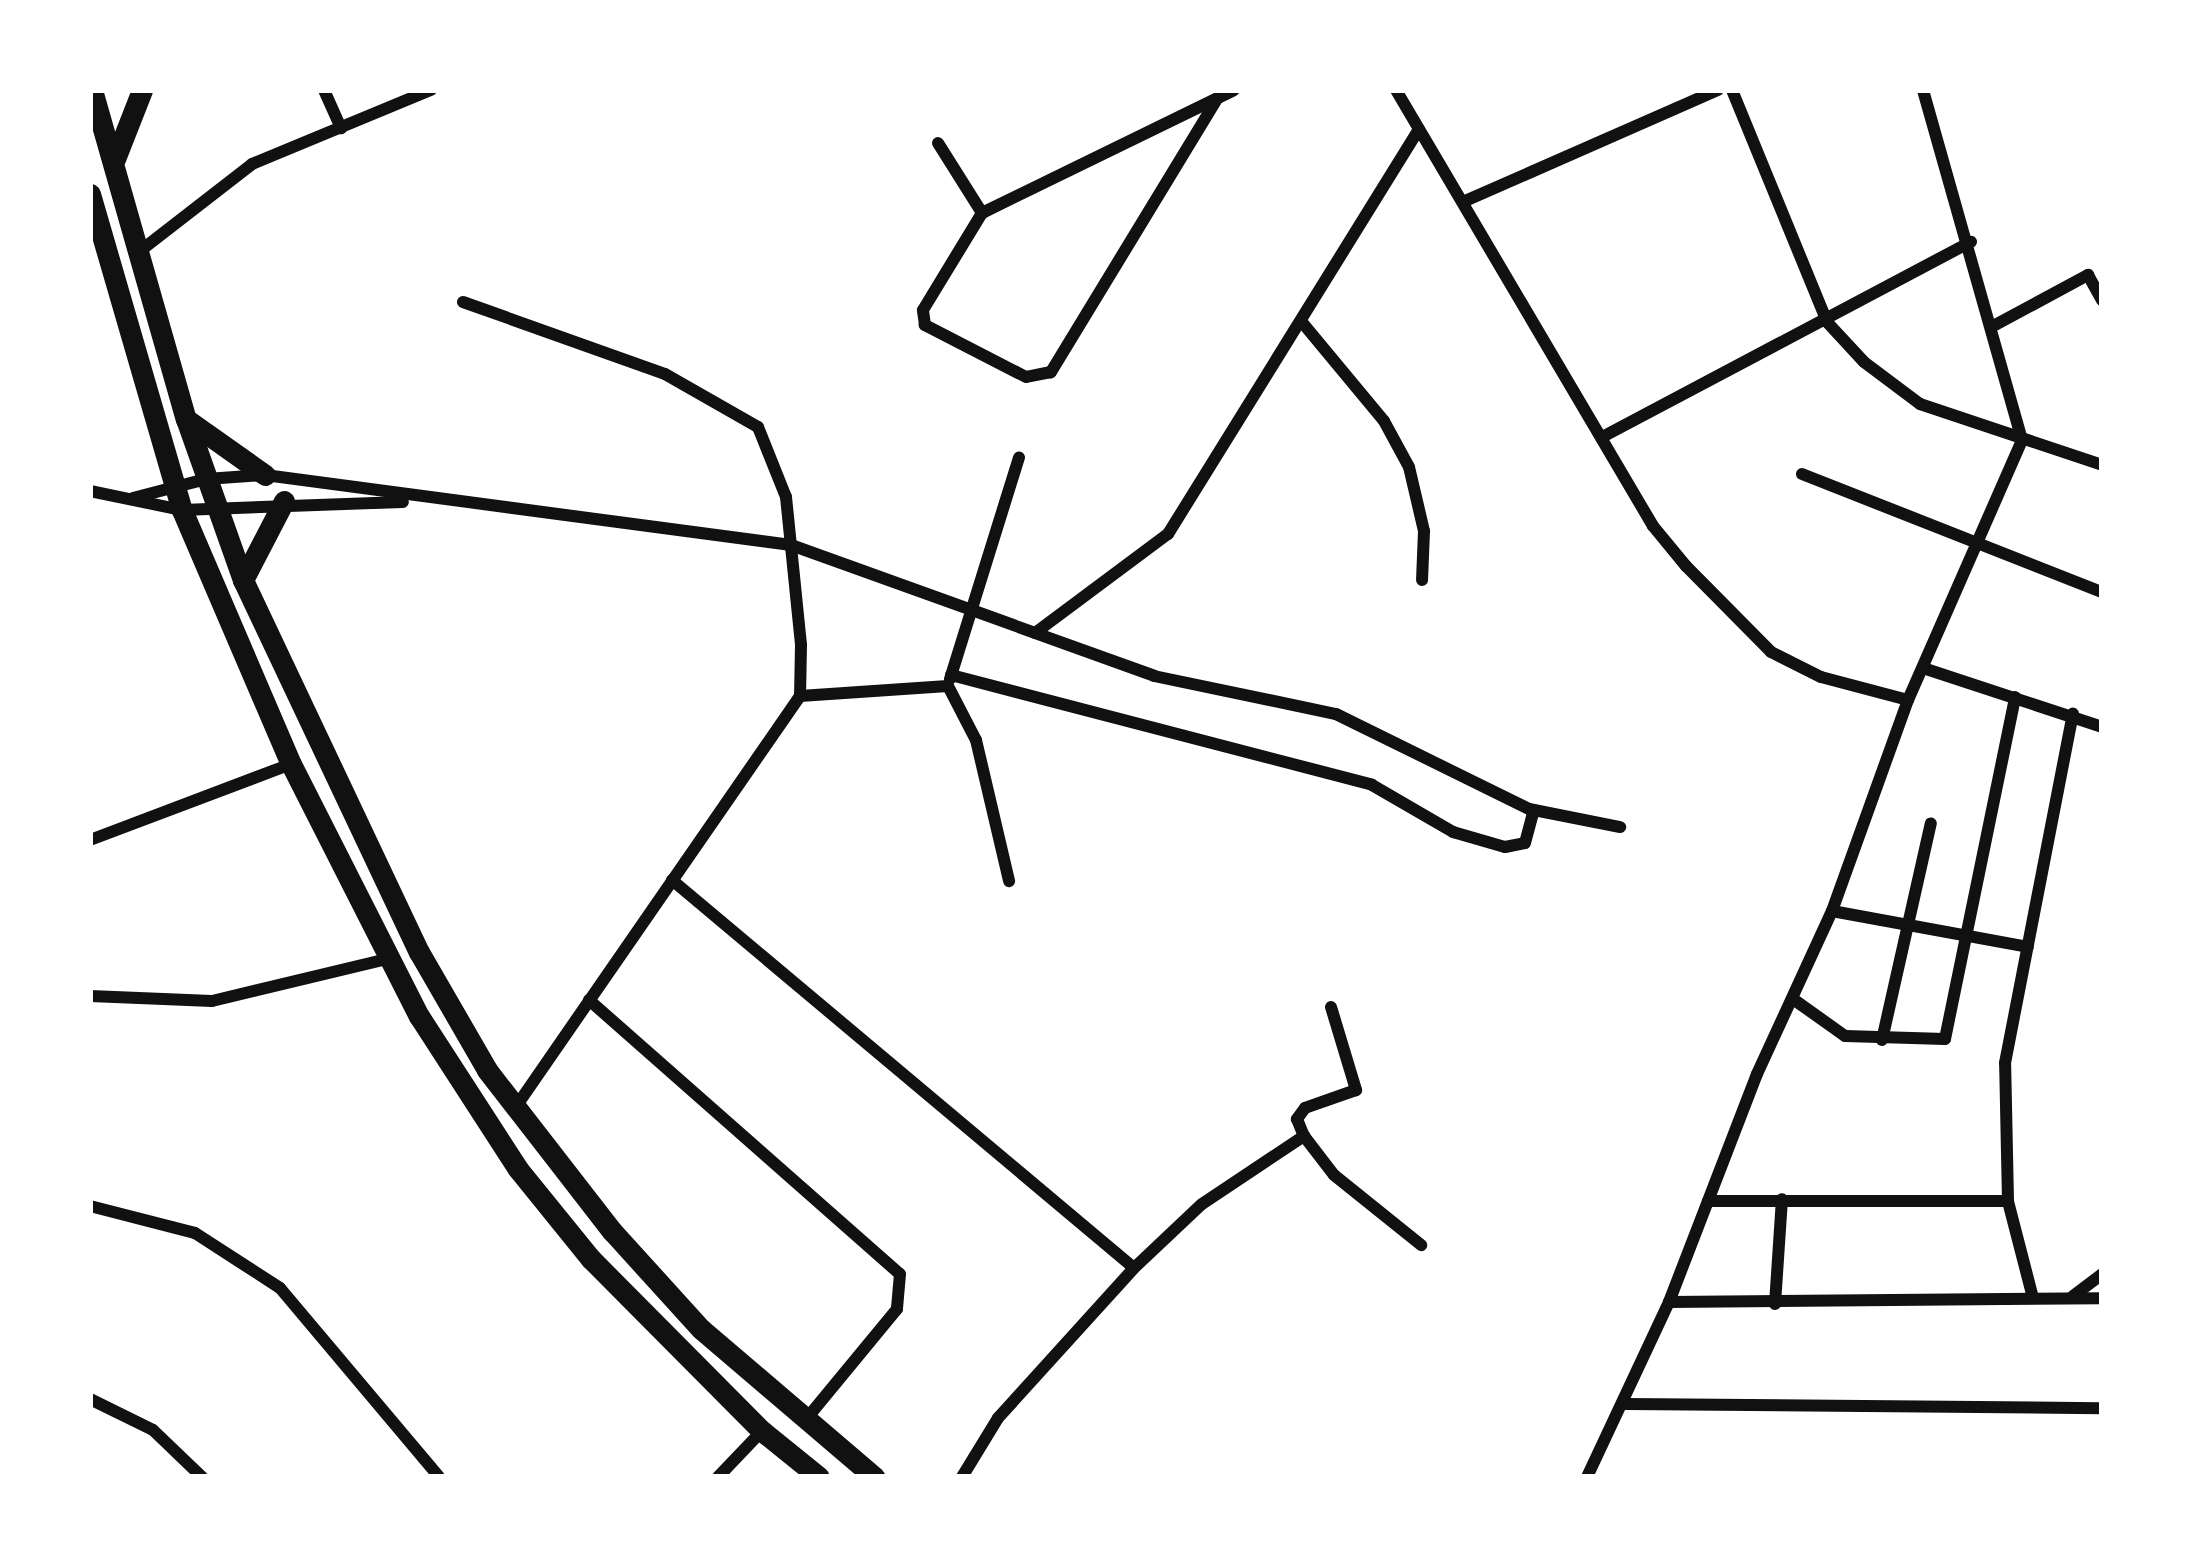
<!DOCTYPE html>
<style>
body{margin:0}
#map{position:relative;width:2192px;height:1567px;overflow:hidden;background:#fff;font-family:"Work Sans",sans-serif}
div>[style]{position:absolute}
.minor>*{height:12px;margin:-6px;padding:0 6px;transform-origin:6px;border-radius:6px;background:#111}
.trunk>*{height:21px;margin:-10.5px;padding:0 10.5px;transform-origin:10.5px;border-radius:10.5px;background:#111}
span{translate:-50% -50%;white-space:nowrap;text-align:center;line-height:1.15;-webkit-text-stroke:12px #fff;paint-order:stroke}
.frame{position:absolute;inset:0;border:93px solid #fff;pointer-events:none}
</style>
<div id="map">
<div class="minor">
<div style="left:324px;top:90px;width:42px;rotate:65.9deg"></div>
<div style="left:1396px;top:90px;width:506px;rotate:59.48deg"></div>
<div style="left:1653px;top:526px;width:52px;rotate:50.5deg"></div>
<div style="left:1686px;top:566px;width:121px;rotate:45.3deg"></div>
<div style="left:1771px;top:652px;width:56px;rotate:26.6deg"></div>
<div style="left:1821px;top:677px;width:90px;rotate:14.8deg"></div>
<div style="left:1732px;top:90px;width:251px;rotate:67.7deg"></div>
<div style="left:1827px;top:322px;width:54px;rotate:47.2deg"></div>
<div style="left:1864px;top:362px;width:70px;rotate:36.9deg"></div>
<div style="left:1920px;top:404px;width:192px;rotate:18.5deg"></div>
<div style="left:1217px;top:99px;width:320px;rotate:121.3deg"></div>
<div style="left:1051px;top:372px;width:25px;rotate:169deg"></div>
<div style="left:1026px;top:377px;width:114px;rotate:-152.8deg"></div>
<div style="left:925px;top:325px;width:15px;rotate:-98deg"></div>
<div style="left:923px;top:310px;width:114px;rotate:-58.7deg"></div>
<div style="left:982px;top:213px;width:280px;rotate:-26deg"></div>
<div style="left:938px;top:143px;width:83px;rotate:57.8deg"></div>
<div style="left:1465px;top:201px;width:276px;rotate:-23.7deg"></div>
<div style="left:140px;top:251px;width:142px;rotate:-37.8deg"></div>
<div style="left:252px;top:164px;width:194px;rotate:-22.5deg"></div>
<div style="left:463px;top:302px;width:214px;rotate:19.6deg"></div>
<div style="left:665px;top:374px;width:107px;rotate:29.7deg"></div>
<div style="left:758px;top:427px;width:75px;rotate:68.2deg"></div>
<div style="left:786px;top:497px;width:149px;rotate:84.2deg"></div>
<div style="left:801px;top:645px;width:51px;rotate:91.1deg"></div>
<div style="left:800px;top:696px;width:501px;rotate:124.67deg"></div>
<div style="left:1301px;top:321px;width:130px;rotate:50.3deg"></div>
<div style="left:1384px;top:421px;width:52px;rotate:61.5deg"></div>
<div style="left:1409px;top:467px;width:66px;rotate:76.8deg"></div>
<div style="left:1424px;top:531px;width:49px;rotate:92.3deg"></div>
<div style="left:1995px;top:325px;width:106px;rotate:-28.3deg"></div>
<div style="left:2088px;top:275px;width:29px;rotate:61deg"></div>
<div style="left:1606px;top:435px;width:413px;rotate:-27.9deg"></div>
<div style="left:1802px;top:474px;width:322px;rotate:21.5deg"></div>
<div style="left:90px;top:491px;width:94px;rotate:11.7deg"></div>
<div style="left:182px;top:510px;width:221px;rotate:-2.1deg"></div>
<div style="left:133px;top:498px;width:75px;rotate:-14.6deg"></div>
<div style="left:206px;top:479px;width:59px;rotate:-3.9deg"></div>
<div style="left:265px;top:475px;width:531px;rotate:7.58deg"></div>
<div style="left:791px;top:545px;width:386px;rotate:19.8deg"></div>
<div style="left:1154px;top:676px;width:186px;rotate:11.8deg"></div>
<div style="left:1336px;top:714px;width:215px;rotate:26.2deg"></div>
<div style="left:1529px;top:809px;width:93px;rotate:11.2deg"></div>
<div style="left:1035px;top:633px;width:166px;rotate:-36.7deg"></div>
<div style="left:1168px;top:534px;width:476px;rotate:-58.2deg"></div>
<div style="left:1923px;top:668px;width:188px;rotate:18.2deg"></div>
<div style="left:951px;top:675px;width:435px;rotate:14.6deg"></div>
<div style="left:1372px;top:785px;width:94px;rotate:30.1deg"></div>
<div style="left:1453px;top:832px;width:54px;rotate:16.1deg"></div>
<div style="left:1505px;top:847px;width:20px;rotate:-11deg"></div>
<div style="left:1525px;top:843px;width:34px;rotate:-75deg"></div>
<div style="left:950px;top:679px;width:232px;rotate:-72.7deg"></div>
<div style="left:800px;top:696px;width:148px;rotate:-3.9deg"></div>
<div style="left:948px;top:686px;width:61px;rotate:62.6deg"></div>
<div style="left:976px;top:740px;width:145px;rotate:76.8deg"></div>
<div style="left:90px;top:840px;width:215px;rotate:-20.7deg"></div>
<div style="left:672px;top:880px;width:603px;rotate:40.02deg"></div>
<div style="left:1832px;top:911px;width:199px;rotate:10.4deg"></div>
<div style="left:90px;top:996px;width:122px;rotate:2.3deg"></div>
<div style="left:212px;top:1001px;width:180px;rotate:-13.5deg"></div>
<div style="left:1793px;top:999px;width:64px;rotate:35.4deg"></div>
<div style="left:1845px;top:1036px;width:100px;rotate:1.7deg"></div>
<div style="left:1945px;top:1039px;width:349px;rotate:-78.4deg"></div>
<div style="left:589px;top:1000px;width:414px;rotate:41.4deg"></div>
<div style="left:900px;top:1274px;width:35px;rotate:95deg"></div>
<div style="left:897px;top:1309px;width:146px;rotate:129.5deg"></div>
<div style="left:1331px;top:1007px;width:87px;rotate:73.2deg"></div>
<div style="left:1356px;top:1090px;width:54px;rotate:160.6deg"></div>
<div style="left:1305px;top:1108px;width:14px;rotate:126deg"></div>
<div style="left:1297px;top:1119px;width:18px;rotate:68deg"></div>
<div style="left:1304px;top:1136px;width:49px;rotate:52.4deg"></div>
<div style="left:1334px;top:1175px;width:112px;rotate:38.8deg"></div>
<div style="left:1882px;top:1040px;width:222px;rotate:-77.3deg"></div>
<div style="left:1708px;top:1201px;width:300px"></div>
<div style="left:90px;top:1206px;width:108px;rotate:14.4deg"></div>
<div style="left:195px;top:1233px;width:101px;rotate:32.9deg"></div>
<div style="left:280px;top:1288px;width:247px;rotate:49.9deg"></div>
<div style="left:2073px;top:1296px;width:36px;rotate:-37deg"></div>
<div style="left:2033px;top:1298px;width:100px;rotate:-104.5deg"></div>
<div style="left:2008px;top:1201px;width:138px;rotate:-91.2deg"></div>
<div style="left:2005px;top:1063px;width:356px;rotate:-79deg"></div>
<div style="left:1669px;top:1302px;width:433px;rotate:-0.5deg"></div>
<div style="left:1775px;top:1304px;width:105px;rotate:-86.2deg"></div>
<div style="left:90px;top:1399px;width:70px;rotate:26.2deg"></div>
<div style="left:153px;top:1430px;width:68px;rotate:43.8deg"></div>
<div style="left:1626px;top:1404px;width:476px;rotate:0.5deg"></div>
<div style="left:718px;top:1477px;width:64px;rotate:-46.3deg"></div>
<div style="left:962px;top:1477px;width:69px;rotate:-58.6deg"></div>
<div style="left:998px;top:1418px;width:202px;rotate:-47.8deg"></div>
<div style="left:1134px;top:1268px;width:93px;rotate:-43.3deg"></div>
<div style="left:1202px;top:1204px;width:123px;rotate:-33.7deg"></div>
<div style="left:1587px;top:1477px;width:193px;rotate:-64.9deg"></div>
<div style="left:1669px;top:1302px;width:244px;rotate:-68.9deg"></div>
<div style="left:1757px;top:1074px;width:179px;rotate:-65.3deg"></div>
<div style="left:1832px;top:911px;width:224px;rotate:-70.2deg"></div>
<div style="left:1908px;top:700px;width:284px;rotate:-66.3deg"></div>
<div style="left:2022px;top:440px;width:364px;rotate:-105.8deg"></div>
</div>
<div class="trunk">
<div style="left:92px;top:90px;width:342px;rotate:74.1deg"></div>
<div style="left:186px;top:419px;width:171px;rotate:70.5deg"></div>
<div style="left:243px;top:580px;width:412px;rotate:64.7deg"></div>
<div style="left:419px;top:952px;width:136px;rotate:60deg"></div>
<div style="left:487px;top:1070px;width:204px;rotate:52.2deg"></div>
<div style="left:612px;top:1231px;width:132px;rotate:47.8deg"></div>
<div style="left:701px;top:1329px;width:228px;rotate:40.5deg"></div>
<div style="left:115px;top:159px;width:74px;rotate:-68.6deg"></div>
<div style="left:90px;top:194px;width:329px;rotate:73.8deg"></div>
<div style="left:182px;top:510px;width:276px;rotate:66.8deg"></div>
<div style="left:291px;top:764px;width:283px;rotate:63.1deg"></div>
<div style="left:419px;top:1016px;width:182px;rotate:57.1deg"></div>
<div style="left:518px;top:1169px;width:116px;rotate:51deg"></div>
<div style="left:591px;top:1259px;width:243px;rotate:45.2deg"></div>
<div style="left:762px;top:1431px;width:73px;rotate:38.9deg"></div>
<div style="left:186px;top:419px;width:97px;rotate:35.3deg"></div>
<div style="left:243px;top:580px;width:89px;rotate:-62.6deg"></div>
</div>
<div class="frame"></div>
</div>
